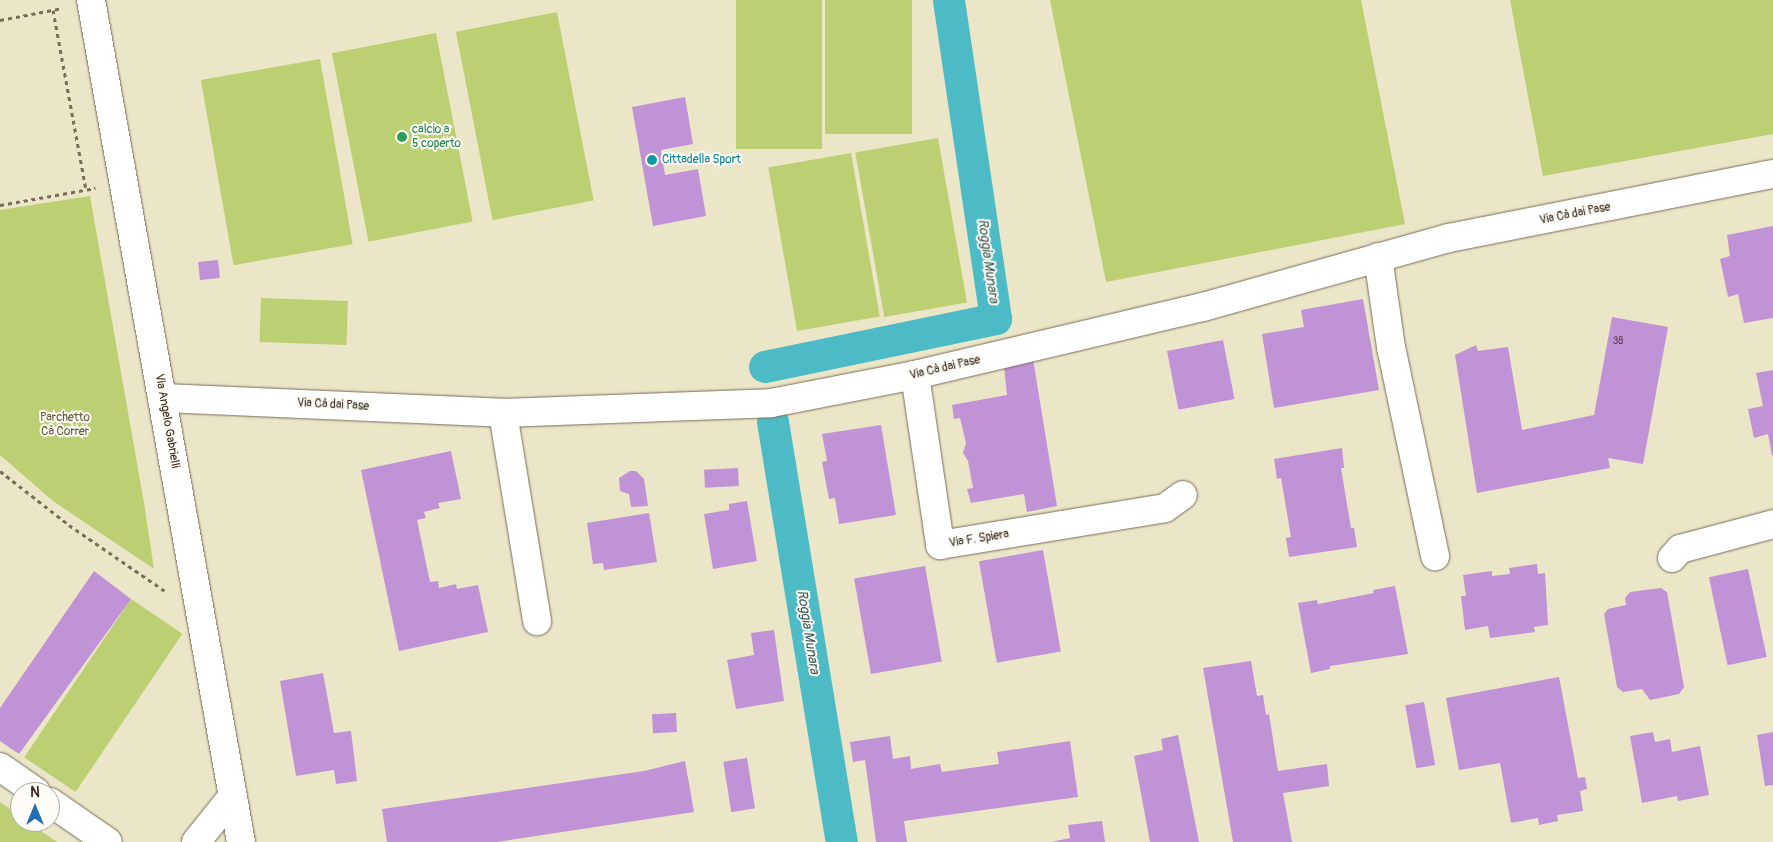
<!DOCTYPE html>
<meta charset="utf-8">
<style>
body{margin:0}
#map{position:relative;width:1773px;height:842px;overflow:hidden;background:#ece6c8;font-family:Pangolin,sans-serif}
div>[style]{position:absolute}
.green>*{inset:0;background:#bccf72;transform-origin:0 0}
.canal>*{height:32px;margin:-16px;padding:0 16px;transform-origin:16px;border-radius:16px;background:#4dbbc6}
.building>*{inset:0;background:#c092d6;transform-origin:0 0}
.path>*{height:3px;margin-top:-1.5px;transform-origin:0;background:repeating-linear-gradient(90deg,#796c5a 0 4px,transparent 0 8px)}
.roads{filter:drop-shadow(0 0 1px #796c5a) drop-shadow(0 0 1px #796c5a)}
.minor>*{height:28px;margin:-14px;padding:0 14px;transform-origin:14px;border-radius:14px;background:#fff}
.dots>*{width:14px;height:14px;translate:-50% -50%;box-sizing:border-box;border:2px solid #fdfcf7;border-radius:50%}
span{translate:-50% -50%;white-space:nowrap;text-align:center;line-height:1.15;-webkit-text-stroke:4px #fdfcf7;paint-order:stroke}
.number-label{font-size:10px;color:#5c444c}
.number-label span{-webkit-text-stroke-width:0}
.leisure-label{font-size:12px;color:#27864d}
.left{translate:0 -50%;text-align:left}
.culture-label{font-size:12px;color:#0d838f}
.street-label{font-size:12px;color:#3b2a1e}
.park-label{font-size:12px;color:#625c37}
.water-label{font-size:14px;color:#415d59;font-style:italic}
.north{position:absolute;left:10px;top:782px;width:50px;height:50px;box-sizing:border-box;background:#fdfcf7;border:1px solid #afa8a0;border-radius:50%;rotate:0deg;font-size:14px;font-weight:700;line-height:20px;text-align:center;color:#3b2a1e}
.north::after{content:'';display:block;margin:auto;width:18px;height:22px;background:#1f6fb2;clip-path:polygon(50% 0,100% 100%,50% 72%,0 100%)}
</style>
<div id="map">
<div class="green">
<div style="left:736px;top:0;width:86px;height:149px"></div>
<div style="left:825px;top:0;width:87px;height:134px"></div>
<div style="clip-path:polygon(1050px 0,1361px 0,1405px 224px,1106px 282px)"></div>
<div style="clip-path:polygon(1510px 0,1773px 0,1773px 134px,1543px 176px)"></div>
<div style="left:557px;top:12px;width:192px;height:103px;rotate:79deg"></div>
<div style="left:436px;top:33px;width:192px;height:106px;rotate:79deg"></div>
<div style="left:320px;top:59px;width:188px;height:121px;rotate:80deg"></div>
<div style="left:938px;top:138px;width:167px;height:84px;rotate:80deg"></div>
<div style="left:851px;top:153px;width:166px;height:84px;rotate:80deg"></div>
<div style="clip-path:polygon(90px 196px,144px 503px,154px 569px,53px 501px,0 455px,0 210px)"></div>
<div style="left:261px;top:298px;width:87px;height:44px;rotate:2deg"></div>
<div style="left:131px;top:599px;width:62px;height:191px;rotate:34deg"></div>
<div style="clip-path:polygon(0 802px,20px 816px,20px 822px,28px 822px,57px 842px,0 842px)"></div>
</div>
<div class="canal">
<div style="left:765px;top:367px;width:236px;rotate:-11.7deg"></div>
<div style="left:996px;top:319px;width:322px;rotate:-98.4deg"></div>
<div style="left:773px;top:422px;width:426px;rotate:80.7deg"></div>
</div>
<div class="building">
<div style="clip-path:polygon(685px 97px,693px 144px,661px 150px,665px 175px,698px 169px,706px 216px,653px 226px,632px 107px)"></div>
<div style="clip-path:polygon(1773px 226px,1773px 318px,1744px 323px,1738px 294px,1728px 297px,1720px 259px,1730px 256px,1727px 235px)"></div>
<div style="left:218px;top:260px;width:18px;height:20px;rotate:84deg"></div>
<div style="clip-path:polygon(1363px 299px,1379px 390px,1274px 408px,1262px 334px,1304px 327px,1301px 310px)"></div>
<div style="clip-path:polygon(1612px 317px,1668px 327px,1643px 464px,1608px 458px,1610px 468px,1477px 493px,1455px 355px,1476px 345px,1478px 351px,1508px 347px,1522px 430px,1594px 415px)"></div>
<div style="left:1223px;top:340px;width:60px;height:57px;rotate:79deg"></div>
<div style="clip-path:polygon(1033px 359px,1057px 506px,1027px 512px,1024px 494px,971px 503px,967px 489px,973px 488px,968px 461px,963px 453px,966px 443px,960px 418px,954px 419px,952px 405px,1007px 395px,1004px 366px)"></div>
<div style="clip-path:polygon(1773px 370px,1773px 455px,1772px 456px,1768px 434px,1754px 438px,1748px 409px,1763px 406px,1756px 373px)"></div>
<div style="clip-path:polygon(881px 425px,896px 515px,839px 524px,835px 498px,829px 499px,822px 462px,827px 461px,822px 434px)"></div>
<div style="clip-path:polygon(1342px 448px,1344px 468px,1341px 468px,1351px 528px,1354px 528px,1357px 547px,1289px 557px,1286px 538px,1291px 537px,1281px 478px,1277px 479px,1274px 459px)"></div>
<div style="clip-path:polygon(451px 451px,461px 499px,438px 503px,440px 508px,424px 512px,426px 518px,417px 520px,430px 582px,438px 581px,439px 588px,456px 584px,457px 589px,478px 585px,488px 632px,399px 651px,361px 470px)"></div>
<div style="left:738px;top:468px;width:18px;height:34px;rotate:87deg"></div>
<div style="clip-path:polygon(630px 471px,636px 471px,644px 479px,648px 506px,631px 507px,629px 494px,620px 491px,619px 478px)"></div>
<div style="clip-path:polygon(747px 501px,757px 561px,713px 569px,704px 514px,729px 510px,729px 504px)"></div>
<div style="clip-path:polygon(649px 513px,657px 562px,604px 570px,603px 563px,593px 564px,587px 523px)"></div>
<div style="left:1043px;top:550px;width:103px;height:65px;rotate:80deg"></div>
<div style="clip-path:polygon(1537px 564px,1538px 574px,1545px 573px,1548px 625px,1534px 627px,1535px 632px,1490px 638px,1488px 626px,1465px 630px,1461px 596px,1466px 596px,1463px 575px,1492px 571px,1492px 576px,1510px 574px,1509px 568px)"></div>
<div style="left:925px;top:566px;width:97px;height:72px;rotate:80deg"></div>
<div style="left:1748px;top:569px;width:90px;height:40px;rotate:78deg"></div>
<div style="clip-path:polygon(94px 571px,131px 599px,19px 754px,0 741px,0 708px)"></div>
<div style="clip-path:polygon(1395px 586px,1408px 654px,1330px 666px,1330px 669px,1311px 673px,1298px 603px,1317px 600px,1318px 604px,1374px 593px,1373px 590px)"></div>
<div style="clip-path:polygon(1661px 588px,1667px 592px,1684px 687px,1679px 694px,1650px 700px,1642px 689px,1623px 692px,1617px 687px,1604px 614px,1608px 609px,1626px 605px,1625px 598px,1630px 592px)"></div>
<div style="clip-path:polygon(774px 630px,784px 701px,736px 709px,727px 660px,754px 655px,751px 633px)"></div>
<div style="clip-path:polygon(1251px 661px,1257px 696px,1263px 695px,1266px 715px,1269px 714px,1278px 771px,1327px 764px,1329px 786px,1283px 793px,1292px 842px,1233px 842px,1203px 668px)"></div>
<div style="clip-path:polygon(323px 673px,334px 733px,351px 731px,357px 781px,336px 784px,334px 770px,296px 776px,280px 681px)"></div>
<div style="clip-path:polygon(1559px 677px,1578px 778px,1585px 777px,1587px 789px,1580px 791px,1583px 811px,1557px 815px,1558px 821px,1539px 825px,1538px 818px,1511px 823px,1500px 763px,1459px 770px,1446px 698px)"></div>
<div style="left:1424px;top:702px;width:64px;height:19px;rotate:80deg"></div>
<div style="left:676px;top:713px;width:19px;height:24px;rotate:87deg"></div>
<div style="clip-path:polygon(1653px 732px,1655px 742px,1670px 739px,1672px 752px,1700px 746px,1709px 795px,1678px 801px,1677px 796px,1642px 803px,1630px 736px)"></div>
<div style="clip-path:polygon(1773px 732px,1773px 785px,1765px 786px,1757px 735px)"></div>
<div style="clip-path:polygon(1178px 735px,1199px 842px,1150px 842px,1134px 756px,1163px 750px,1161px 739px)"></div>
<div style="clip-path:polygon(890px 736px,893px 759px,910px 756px,911px 769px,940px 764px,942px 772px,999px 764px,997px 752px,1070px 741px,1078px 797px,904px 821px,907px 842px,876px 842px,865px 760px,853px 762px,850px 742px)"></div>
<div style="left:747px;top:758px;width:51px;height:24px;rotate:81deg"></div>
<div style="clip-path:polygon(685px 761px,694px 812px,497px 842px,387px 842px,382px 809px,644px 771px)"></div>
<div style="clip-path:polygon(1102px 821px,1105px 842px,1051px 842px,1070px 838px,1068px 825px)"></div>
</div>
<div class="path">
<div style="left:53px;top:10px;width:183px;rotate:79.6deg"></div>
<div style="left:0;top:20px;width:64px;rotate:-10.8deg"></div>
<div style="left:0;top:205px;width:97px;rotate:-10.1deg"></div>
<div style="left:0;top:471px;width:88px;rotate:38deg"></div>
<div style="left:69px;top:525px;width:116px;rotate:34.5deg"></div>
</div>
<div class="roads">
<div class="minor">
<div style="left:91px;top:0;width:855px;rotate:79.9deg"></div>
<div style="left:1378px;top:257px;width:91px;rotate:81.8deg"></div>
<div style="left:1391px;top:347px;width:214px;rotate:78.1deg"></div>
<div style="left:915px;top:375px;width:172px;rotate:81.6deg"></div>
<div style="left:940px;top:545px;width:228px;rotate:-9.3deg"></div>
<div style="left:1165px;top:508px;width:22px;rotate:-36deg"></div>
<div style="left:163px;top:398px;width:340px;rotate:2.5deg"></div>
<div style="left:503px;top:413px;width:268px;rotate:-2.1deg"></div>
<div style="left:771px;top:403px;width:147px;rotate:-11deg"></div>
<div style="left:915px;top:375px;width:296px;rotate:-13.3deg"></div>
<div style="left:1203px;top:307px;width:255px;rotate:-15.7deg"></div>
<div style="left:1449px;top:238px;width:330px;rotate:-11.2deg"></div>
<div style="left:503px;top:413px;width:211px;rotate:80.7deg"></div>
<div style="left:1672px;top:558px;width:12px;rotate:-48deg"></div>
<div style="left:1680px;top:549px;width:96px;rotate:-15deg"></div>
<div style="left:0;top:767px;width:44px;rotate:34.8deg"></div>
<div style="left:50px;top:802px;width:70px;rotate:34.6deg"></div>
<div style="left:196px;top:842px;width:58px;rotate:-51.3deg"></div>
</div>
</div>
<div class="dots">
<div style="left:402px;top:137px;background:#2e9e5b"></div>
<div style="left:652px;top:160px;background:#0f9aa8"></div>
</div>
<div class="number-label">
<span style="left:1618px;top:342px">38</span>
</div>
<div class="leisure-label">
<span class="left" style="left:412px;top:137px">calcio a<br>5 coperto</span>
</div>
<div class="culture-label">
<span class="left" style="left:662px;top:160px">Cittadella Sport</span>
</div>
<div class="street-label">
<span style="left:1575px;top:214px;rotate:-11deg">Via Cà dai Pase</span>
<span style="left:945px;top:368px;rotate:-13deg">Via Cà dai Pase</span>
<span style="left:333px;top:405px;rotate:3deg">Via Cà dai Pase</span>
<span style="left:167px;top:421px;rotate:80deg">Via Angelo Gabrielli</span>
<span style="left:979px;top:539px;rotate:-9deg">Via F. Spiera</span>
</div>
<div class="park-label">
<span style="left:65px;top:425px">Parchetto<br>Cà Correr</span>
</div>
<div class="water-label">
<span style="left:988px;top:261px;rotate:82deg">Roggia Munara</span>
<span style="left:808px;top:632px;rotate:81deg">Roggia Munara</span>
</div>
<div class="north">N</div>
</div>
